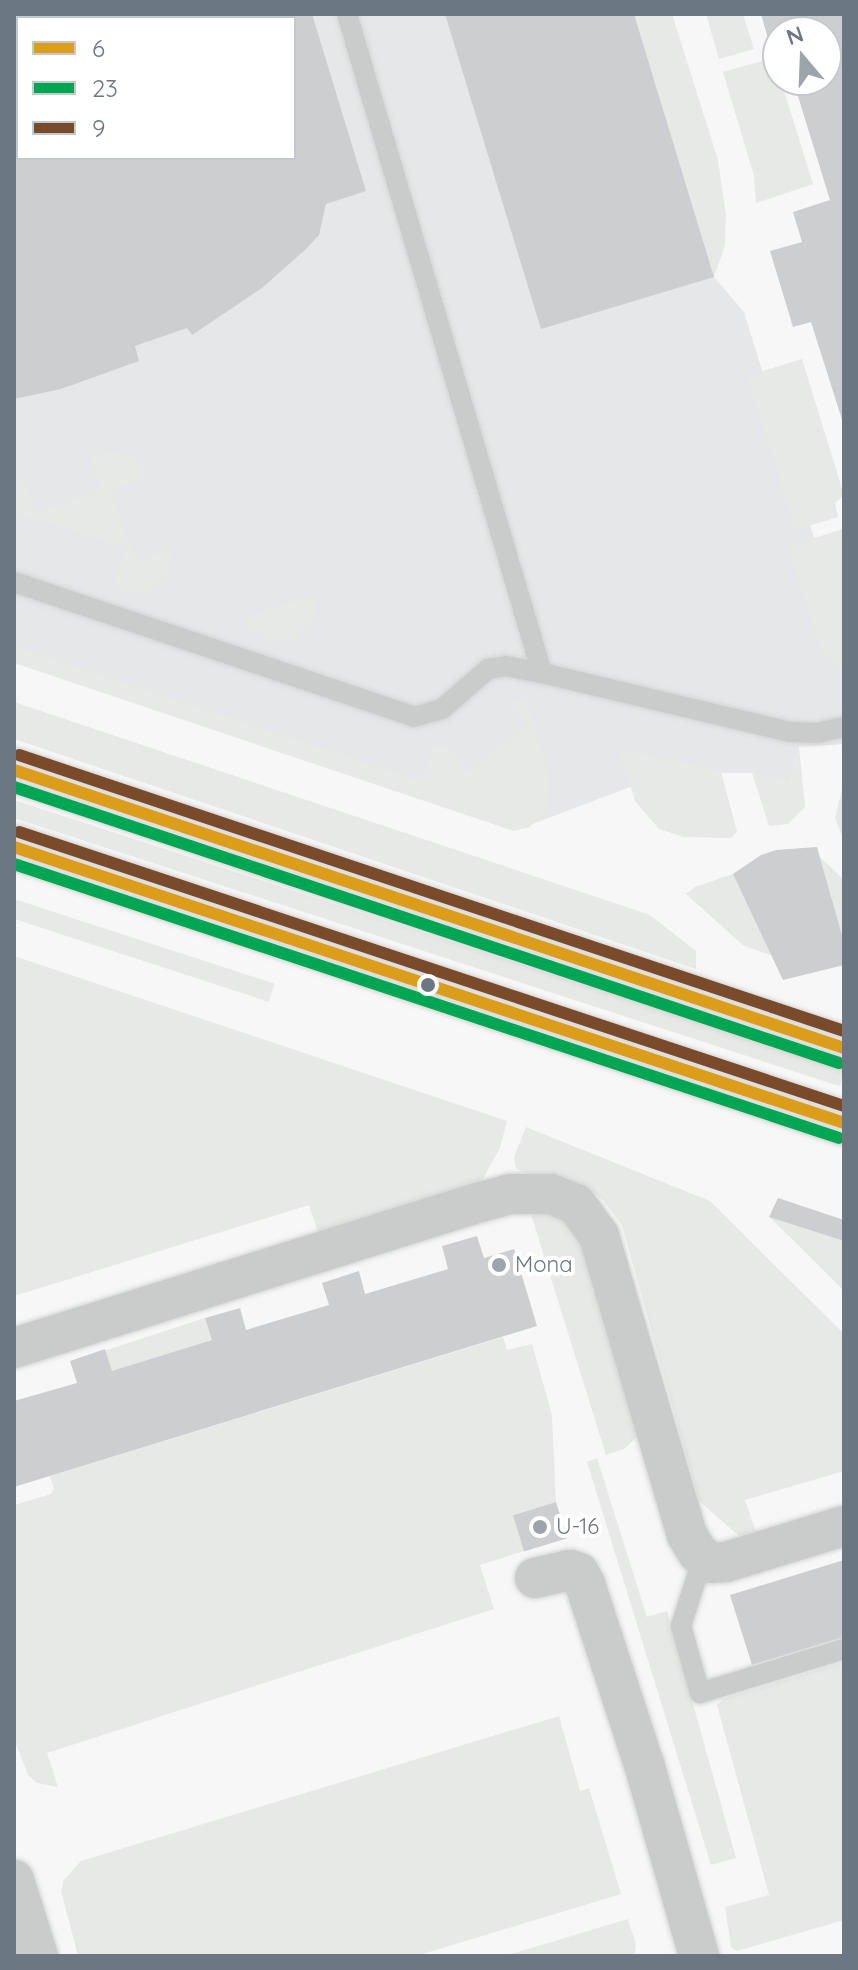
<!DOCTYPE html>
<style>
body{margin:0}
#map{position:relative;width:858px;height:1970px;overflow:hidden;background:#f7f7f7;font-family:Quicksand,sans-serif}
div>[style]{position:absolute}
.built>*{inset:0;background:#e6e7e8}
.green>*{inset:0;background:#e6e9e5;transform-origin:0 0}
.building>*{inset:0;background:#cdcecf;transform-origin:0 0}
.roads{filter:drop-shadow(0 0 2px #d3d4d5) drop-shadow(0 0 2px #d3d4d5)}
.lane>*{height:20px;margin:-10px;padding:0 10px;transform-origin:10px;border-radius:10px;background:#cacccc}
.street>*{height:40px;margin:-20px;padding:0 20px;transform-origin:20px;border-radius:20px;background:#cacccc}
.primary>*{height:44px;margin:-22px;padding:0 22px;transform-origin:22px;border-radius:22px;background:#dedfe0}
.bus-1>*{height:12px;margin:-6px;padding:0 6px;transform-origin:6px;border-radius:6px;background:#db9d1a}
.bus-2>*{height:12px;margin:-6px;padding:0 6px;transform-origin:6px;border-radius:6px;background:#00a651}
.bus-3>*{height:12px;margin:-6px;padding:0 6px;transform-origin:6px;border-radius:6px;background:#7a4b2a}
.dots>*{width:22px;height:22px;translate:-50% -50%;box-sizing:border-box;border:4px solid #fff;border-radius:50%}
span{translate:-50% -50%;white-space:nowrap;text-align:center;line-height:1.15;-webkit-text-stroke:8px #fff;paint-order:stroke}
.poi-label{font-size:22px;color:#6b7883}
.left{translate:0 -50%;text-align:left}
.frame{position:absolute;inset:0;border:16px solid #6b7883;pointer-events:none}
.legend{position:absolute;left:16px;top:16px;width:280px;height:144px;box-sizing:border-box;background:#fff;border:2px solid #c4c9cd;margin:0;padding:10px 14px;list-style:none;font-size:24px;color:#6b7883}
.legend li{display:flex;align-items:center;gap:16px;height:40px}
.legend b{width:40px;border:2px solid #c4c9cd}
.north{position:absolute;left:762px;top:16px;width:80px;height:80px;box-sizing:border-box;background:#fff;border:2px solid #c4c9cd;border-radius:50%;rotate:341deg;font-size:22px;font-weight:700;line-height:32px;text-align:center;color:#6b7883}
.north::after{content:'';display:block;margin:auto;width:28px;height:36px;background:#9ca4ac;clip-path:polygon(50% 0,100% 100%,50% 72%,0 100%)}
</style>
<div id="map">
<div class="built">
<div style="clip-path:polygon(evenodd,14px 14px,634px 14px,714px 277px,744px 312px,844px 634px,844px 744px,799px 747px,790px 784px,752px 773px,667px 773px,514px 831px,14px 657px,14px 14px,18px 18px,294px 18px,294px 158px,18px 158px,18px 18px)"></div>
</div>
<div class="green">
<div style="clip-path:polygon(634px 14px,672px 14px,718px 160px,726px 215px,725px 245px,714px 277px)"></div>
<div style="clip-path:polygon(706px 14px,743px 14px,754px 49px,719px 59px)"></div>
<div style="clip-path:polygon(766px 60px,776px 65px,813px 184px,756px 203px,754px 176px,723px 72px)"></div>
<div style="clip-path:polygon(802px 359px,844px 495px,835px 503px,838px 517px,795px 530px,747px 376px)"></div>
<div style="clip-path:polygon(115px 451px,136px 459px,147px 477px,110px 490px,136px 561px,169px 550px,172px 557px,163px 582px,146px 595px,120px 590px,114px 585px,126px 548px,14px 512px,14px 480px,24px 477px,36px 512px,101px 490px,90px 455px)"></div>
<div style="clip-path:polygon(842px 529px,844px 536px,844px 671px,821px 651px,788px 547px)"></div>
<div style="clip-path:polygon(316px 595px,315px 617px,296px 639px,265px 640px,246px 624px,244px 617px)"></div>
<div style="clip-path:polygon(14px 646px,420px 781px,434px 746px,449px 748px,467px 772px,528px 725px,510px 701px,526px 697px,550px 779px,547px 807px,530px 827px,514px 831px,14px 663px)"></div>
<div style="clip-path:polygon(14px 702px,650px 915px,696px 951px,696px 969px,14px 739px)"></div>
<div style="clip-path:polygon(799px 747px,805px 807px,788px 824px,769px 826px,752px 773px,790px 784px)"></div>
<div style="clip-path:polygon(619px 750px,721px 771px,737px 832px,731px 838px,684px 837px,659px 829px,635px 801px)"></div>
<div style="clip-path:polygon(844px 781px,844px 841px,835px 818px)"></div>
<div style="left:14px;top:800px;width:874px;height:17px;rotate:18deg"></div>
<div style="clip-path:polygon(820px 857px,844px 880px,844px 942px)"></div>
<div style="clip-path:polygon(733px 874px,773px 956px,744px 946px,686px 894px,695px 887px)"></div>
<div style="left:14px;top:899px;width:274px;height:19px;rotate:18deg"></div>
<div style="clip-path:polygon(14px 956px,507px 1121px,500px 1148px,481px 1182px,320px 1239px,309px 1205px,14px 1296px)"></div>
<div style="clip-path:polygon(526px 1127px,710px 1201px,844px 1334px,844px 1471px,745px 1500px,756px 1532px,739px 1536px,699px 1501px,622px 1225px,604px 1201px,588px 1188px,564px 1178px,526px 1174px,516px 1168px,514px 1157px)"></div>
<div style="clip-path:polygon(530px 1211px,561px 1215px,580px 1231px,639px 1435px,624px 1449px,606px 1455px)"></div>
<div style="clip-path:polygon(769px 1217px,844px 1241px,844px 1291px,789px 1236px)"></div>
<div style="left:205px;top:1318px;width:23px;height:105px;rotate:72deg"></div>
<div style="clip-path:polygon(503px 1337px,507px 1350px,532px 1344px,552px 1415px,556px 1502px,513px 1515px,524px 1551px,480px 1565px,494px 1609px,47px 1753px,58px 1787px,37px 1783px,28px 1775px,14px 1739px,14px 1505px,51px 1494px,54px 1489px,50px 1476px)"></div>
<div style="clip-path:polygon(597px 1458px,647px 1617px,667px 1611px,736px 1858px,711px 1865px,587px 1462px)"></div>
<div style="clip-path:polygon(844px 1662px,844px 1920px,737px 1951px,731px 1947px,725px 1907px,769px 1895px,717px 1705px,725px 1698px)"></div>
<div style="clip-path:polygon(559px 1716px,580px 1791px,589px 1788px,621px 1894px,416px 1956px,78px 1956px,61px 1891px,64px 1880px,81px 1861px)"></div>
<div style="clip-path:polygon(628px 1919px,636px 1945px,634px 1956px,505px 1956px)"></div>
</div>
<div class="building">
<div style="clip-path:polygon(evenodd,14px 14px,312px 14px,366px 191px,326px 204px,319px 235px,306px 249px,262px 288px,192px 335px,187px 328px,135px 346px,139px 361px,61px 389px,14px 399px,14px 14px,18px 18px,294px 18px,294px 158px,18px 158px,18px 18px)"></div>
<div style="clip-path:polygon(445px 14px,634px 14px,714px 277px,541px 329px)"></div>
<div style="clip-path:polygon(761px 14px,844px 14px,844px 426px,811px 322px,793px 327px,770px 251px,802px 242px,793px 212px,830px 200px,793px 80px,826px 80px,826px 32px,778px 32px,778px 46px,771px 49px)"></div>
<div style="clip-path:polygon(817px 847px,844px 942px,844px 965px,783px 980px,733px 874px,761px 855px,776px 850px)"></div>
<div style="clip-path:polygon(778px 1198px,844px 1220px,844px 1241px,769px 1217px)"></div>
<div style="clip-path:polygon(477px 1236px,484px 1258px,514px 1249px,537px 1326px,14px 1487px,14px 1401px,77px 1383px,70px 1361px,105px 1349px,112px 1371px,212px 1340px,205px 1318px,240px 1308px,246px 1330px,329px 1305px,322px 1283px,359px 1271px,365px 1294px,448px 1269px,442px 1246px)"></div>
<div style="left:556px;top:1502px;width:38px;height:45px;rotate:73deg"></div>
<div style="clip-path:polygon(844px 1560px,844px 1637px,752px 1665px,730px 1595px)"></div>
</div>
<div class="roads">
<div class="lane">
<div style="left:347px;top:14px;width:687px;rotate:73.52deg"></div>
<div style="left:542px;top:673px;width:255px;rotate:13.4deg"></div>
<div style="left:790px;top:732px;width:27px;rotate:2deg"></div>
<div style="left:817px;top:733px;width:28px;rotate:-13deg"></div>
<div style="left:14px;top:582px;width:422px;rotate:18.6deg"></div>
<div style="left:414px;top:717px;width:29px;rotate:-16deg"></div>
<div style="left:442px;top:709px;width:61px;rotate:-41deg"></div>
<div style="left:488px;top:669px;width:18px;rotate:-9deg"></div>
<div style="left:506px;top:666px;width:37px;rotate:11deg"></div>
<div style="left:703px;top:1557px;width:72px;rotate:107.7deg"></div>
<div style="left:681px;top:1626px;width:70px;rotate:74.2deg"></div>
<div style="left:700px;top:1693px;width:151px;rotate:-17deg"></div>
</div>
<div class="street">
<div style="left:14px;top:1348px;width:485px;rotate:-17.4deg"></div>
<div style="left:477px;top:1203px;width:35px;rotate:-15deg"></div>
<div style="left:511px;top:1194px;width:40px"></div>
<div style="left:551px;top:1194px;width:27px;rotate:22deg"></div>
<div style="left:576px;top:1204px;width:39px;rotate:54deg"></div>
<div style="left:599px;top:1236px;width:312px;rotate:73.6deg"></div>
<div style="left:687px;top:1535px;width:21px;rotate:59deg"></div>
<div style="left:698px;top:1553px;width:16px;rotate:38deg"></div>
<div style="left:711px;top:1563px;width:15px;rotate:-4deg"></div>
<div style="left:726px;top:1562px;width:123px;rotate:-17deg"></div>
<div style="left:535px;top:1578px;width:36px;rotate:-13deg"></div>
<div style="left:570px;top:1570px;width:9px;rotate:18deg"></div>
<div style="left:579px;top:1573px;width:13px;rotate:61deg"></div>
<div style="left:585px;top:1584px;width:189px;rotate:71.9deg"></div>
<div style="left:644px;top:1764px;width:200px;rotate:74deg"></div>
<div style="left:14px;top:1880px;width:80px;rotate:72.5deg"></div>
</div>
<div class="primary">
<div style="left:14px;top:770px;width:875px;rotate:18.52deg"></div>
<div style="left:14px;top:847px;width:875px;rotate:18.39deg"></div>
</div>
</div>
<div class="bus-1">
<div style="left:14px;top:770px;width:875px;rotate:18.52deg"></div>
<div style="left:14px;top:847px;width:875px;rotate:18.39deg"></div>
</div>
<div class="bus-2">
<div style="left:14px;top:787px;width:870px;rotate:18.5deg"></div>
<div style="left:14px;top:864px;width:869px;rotate:18.37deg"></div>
</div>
<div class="bus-3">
<div style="left:19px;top:755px;width:870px;rotate:18.5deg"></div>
<div style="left:19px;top:832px;width:869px;rotate:18.37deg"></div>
</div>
<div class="dots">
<div style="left:428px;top:985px;background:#6b7883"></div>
<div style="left:499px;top:1265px;background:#9ca4ac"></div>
<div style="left:540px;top:1527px;background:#9ca4ac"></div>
</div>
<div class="poi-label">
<span class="left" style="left:515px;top:1265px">Mona</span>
<span class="left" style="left:556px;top:1527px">U-16</span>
</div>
<div class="frame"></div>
<ul class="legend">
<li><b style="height:10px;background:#db9d1a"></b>6</li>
<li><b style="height:10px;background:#00a651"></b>23</li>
<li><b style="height:10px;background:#7a4b2a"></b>9</li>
</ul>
<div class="north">N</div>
</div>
